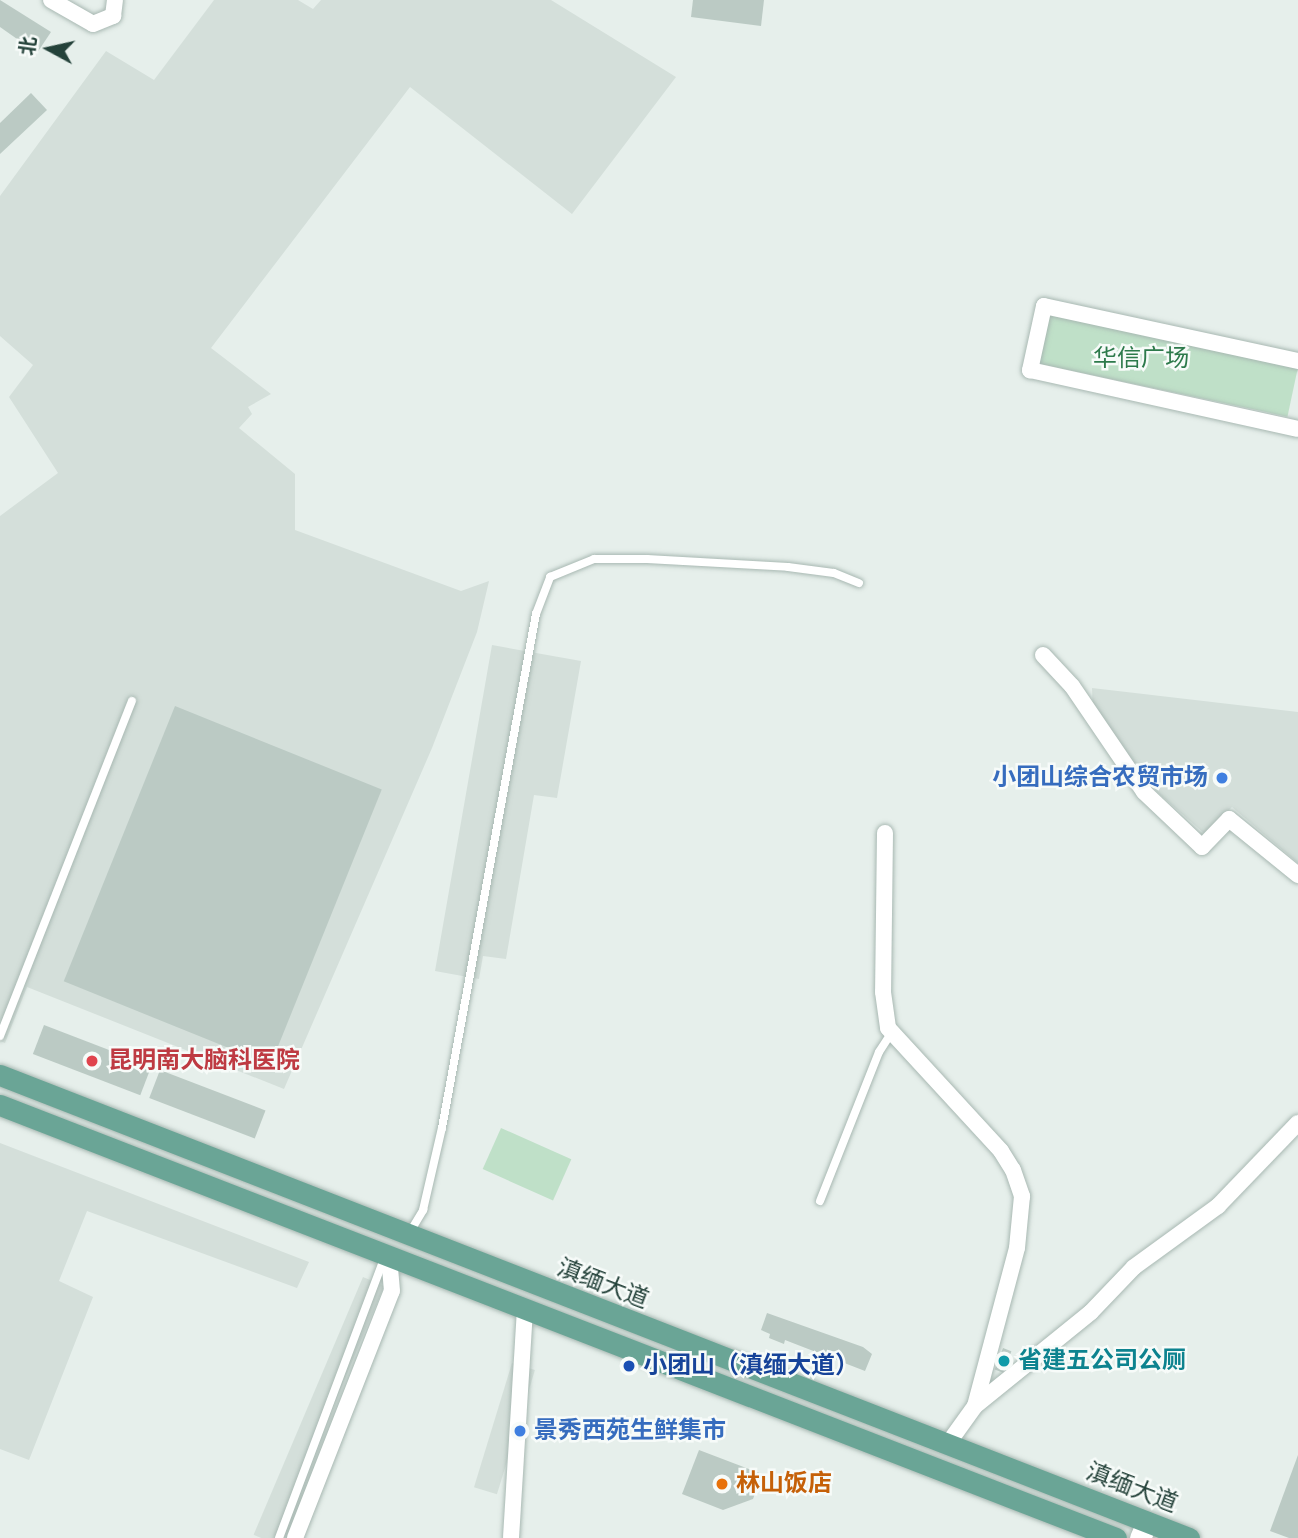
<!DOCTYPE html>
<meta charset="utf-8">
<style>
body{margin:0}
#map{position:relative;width:1298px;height:1538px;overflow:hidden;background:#e6efeb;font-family:"Nunito Sans","Noto Sans SC",sans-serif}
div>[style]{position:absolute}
.built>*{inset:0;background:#d4dfda;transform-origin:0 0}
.green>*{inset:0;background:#bfe0c8;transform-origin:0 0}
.building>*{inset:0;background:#bbcac4;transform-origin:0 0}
.roads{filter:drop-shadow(0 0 2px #a8b8b2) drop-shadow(0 0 2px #a8b8b2)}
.service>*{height:8px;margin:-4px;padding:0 4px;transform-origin:4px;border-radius:4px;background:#fff}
.minor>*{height:16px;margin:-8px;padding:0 8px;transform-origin:8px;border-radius:8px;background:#fff}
.secondary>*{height:21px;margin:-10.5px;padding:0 10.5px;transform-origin:10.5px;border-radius:10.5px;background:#fff}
.primary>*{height:21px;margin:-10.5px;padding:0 10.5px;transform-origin:10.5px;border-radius:10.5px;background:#6aa596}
.dots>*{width:19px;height:19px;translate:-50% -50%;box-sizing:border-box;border:4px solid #f7fbf9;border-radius:50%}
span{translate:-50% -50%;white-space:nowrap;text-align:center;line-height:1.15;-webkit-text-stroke:5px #f7fbf9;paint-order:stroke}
.park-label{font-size:24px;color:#2d7a4b}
.shop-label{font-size:24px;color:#366cbe;font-weight:700}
.right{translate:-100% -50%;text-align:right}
.left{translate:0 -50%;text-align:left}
.health-label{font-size:24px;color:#be3a42;font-weight:700}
.street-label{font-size:24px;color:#24423a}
.culture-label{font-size:24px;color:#0d838f;font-weight:700}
.transit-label{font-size:24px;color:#164399;font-weight:700}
.food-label{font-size:24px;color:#c56008;font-weight:700}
.north{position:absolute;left:14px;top:14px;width:70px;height:70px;-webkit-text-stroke:5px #f7fbf9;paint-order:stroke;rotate:278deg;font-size:19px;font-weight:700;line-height:28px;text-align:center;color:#24423a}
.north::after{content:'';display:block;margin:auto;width:24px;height:32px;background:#24423a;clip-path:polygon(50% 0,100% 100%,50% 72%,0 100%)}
</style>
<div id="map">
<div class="built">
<div style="clip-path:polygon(214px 0,298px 0,313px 9px,321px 0,551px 0,676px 77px,572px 214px,410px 87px,211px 348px,271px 394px,248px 407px,252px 414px,239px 428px,295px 474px,295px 530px,461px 591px,489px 581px,477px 632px,432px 748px,284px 1089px,27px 987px,5px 1043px,0 1041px,0 516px,58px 473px,9px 397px,33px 365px,0 336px,0 196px,106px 51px,154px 80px)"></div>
<div style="clip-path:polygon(492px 645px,581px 661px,557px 798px,534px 795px,506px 959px,483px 956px,479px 979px,435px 971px)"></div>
<div style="clip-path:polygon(1092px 688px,1298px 712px,1298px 863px,1232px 807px,1205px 834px,1157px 792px,1093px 712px)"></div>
<div style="clip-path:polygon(0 1143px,309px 1262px,297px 1288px,87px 1211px,59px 1281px,93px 1297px,29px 1460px,0 1449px)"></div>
<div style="left:363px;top:1277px;width:23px;height:280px;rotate:23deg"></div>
<div style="left:512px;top:1363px;width:24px;height:130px;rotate:17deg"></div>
</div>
<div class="green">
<div style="left:1050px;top:312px;width:254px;height:53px;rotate:12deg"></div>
<div style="left:501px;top:1128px;width:77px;height:45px;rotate:24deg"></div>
</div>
<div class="building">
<div style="clip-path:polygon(0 0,51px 32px,37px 53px,0 27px)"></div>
<div style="clip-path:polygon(693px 0,764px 0,761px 26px,691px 17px)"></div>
<div style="clip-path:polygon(31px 93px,47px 110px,0 154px,0 123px)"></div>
<div style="left:175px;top:706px;width:223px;height:297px;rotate:22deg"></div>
<div style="left:44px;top:1025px;width:115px;height:31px;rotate:21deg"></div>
<div style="left:160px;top:1070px;width:113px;height:30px;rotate:21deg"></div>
<div style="clip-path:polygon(767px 1313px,863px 1347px,872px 1354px,865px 1371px,785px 1340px,784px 1344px,769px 1338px,770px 1334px,761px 1330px)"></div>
<div style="left:1003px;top:1348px;width:9px;height:23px;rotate:21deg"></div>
<div style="clip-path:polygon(699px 1450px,762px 1474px,753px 1499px,723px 1510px,682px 1494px)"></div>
<div style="clip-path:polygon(1298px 1455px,1298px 1538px,1289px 1538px,1270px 1531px)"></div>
</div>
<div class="roads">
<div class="service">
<div style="left:0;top:1036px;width:360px;rotate:-68.5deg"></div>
<div style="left:820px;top:1201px;width:160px;rotate:-68.4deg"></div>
<div style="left:879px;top:1052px;width:24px;rotate:-57deg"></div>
<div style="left:410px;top:1232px;width:26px;rotate:-59deg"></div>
<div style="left:423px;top:1210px;width:84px;rotate:-77deg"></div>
<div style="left:442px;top:1128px;width:523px;rotate:-79.64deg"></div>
<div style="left:536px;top:614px;width:40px;rotate:-69deg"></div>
<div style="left:550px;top:577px;width:48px;rotate:-22.2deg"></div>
<div style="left:594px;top:559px;width:53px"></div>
<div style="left:647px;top:559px;width:141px;rotate:3.2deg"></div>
<div style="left:788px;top:567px;width:46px;rotate:7.4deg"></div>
<div style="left:834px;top:573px;width:27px;rotate:22deg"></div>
<div style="left:279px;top:1538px;width:298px;rotate:-69.4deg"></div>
</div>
<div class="minor">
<div style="left:51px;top:0;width:48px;rotate:29.7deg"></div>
<div style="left:93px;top:24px;width:22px;rotate:-22deg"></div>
<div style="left:113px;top:16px;width:16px;rotate:-83deg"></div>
<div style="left:1298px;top:361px;width:260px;rotate:-167.8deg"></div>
<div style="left:1044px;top:306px;width:66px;rotate:102.3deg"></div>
<div style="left:1030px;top:370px;width:274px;rotate:12.4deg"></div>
<div style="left:1043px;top:655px;width:42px;rotate:46.9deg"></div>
<div style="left:1072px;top:686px;width:128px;rotate:55.8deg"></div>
<div style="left:1144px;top:792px;width:80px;rotate:43.5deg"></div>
<div style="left:1202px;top:847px;width:39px;rotate:-46deg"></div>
<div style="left:1229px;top:819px;width:89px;rotate:39.1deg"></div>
<div style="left:885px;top:833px;width:159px;rotate:90.7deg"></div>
<div style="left:883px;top:992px;width:36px;rotate:82deg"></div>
<div style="left:888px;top:1028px;width:167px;rotate:47.4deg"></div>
<div style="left:1001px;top:1151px;width:22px;rotate:58deg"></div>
<div style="left:1013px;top:1170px;width:28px;rotate:71deg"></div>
<div style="left:1022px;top:1196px;width:52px;rotate:95.5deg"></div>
<div style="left:1017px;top:1248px;width:163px;rotate:104.9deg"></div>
<div style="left:947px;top:1445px;width:48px;rotate:-54.3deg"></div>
<div style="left:975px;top:1406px;width:149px;rotate:-39deg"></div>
<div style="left:1091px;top:1312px;width:62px;rotate:-46.3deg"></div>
<div style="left:1134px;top:1267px;width:104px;rotate:-36deg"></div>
<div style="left:1218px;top:1206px;width:115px;rotate:-46.1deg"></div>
<div style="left:295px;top:1538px;width:265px;rotate:-68.6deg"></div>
<div style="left:392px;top:1291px;width:33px;rotate:-95deg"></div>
<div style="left:511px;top:1538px;width:229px;rotate:-86.5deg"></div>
</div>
<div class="secondary">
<div style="left:1140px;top:1538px;width:17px;rotate:-66deg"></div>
</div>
<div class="primary">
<div style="left:0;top:1075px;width:1276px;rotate:21.28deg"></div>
<div style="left:0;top:1105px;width:1197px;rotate:21.21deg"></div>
</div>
</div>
<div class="dots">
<div style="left:1222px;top:778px;background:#3f7fe0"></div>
<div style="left:92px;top:1061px;background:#e0444e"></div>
<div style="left:1004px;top:1361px;background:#0f9aa8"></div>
<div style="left:629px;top:1366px;background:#1a4fb4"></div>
<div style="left:520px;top:1431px;background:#3f7fe0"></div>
<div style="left:722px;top:1484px;background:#e8710a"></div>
</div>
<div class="park-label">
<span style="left:1141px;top:359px">华信广场</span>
</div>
<div class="shop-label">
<span class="right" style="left:1208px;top:778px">小团山综合农贸市场</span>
<span class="left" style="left:534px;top:1431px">景秀西苑生鲜集市</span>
</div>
<div class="health-label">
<span class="left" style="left:108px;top:1061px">昆明南大脑科医院</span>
</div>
<div class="street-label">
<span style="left:603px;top:1284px;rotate:21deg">滇缅大道</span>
<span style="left:1132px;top:1488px;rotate:21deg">滇缅大道</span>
</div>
<div class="culture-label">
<span class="left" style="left:1018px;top:1361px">省建五公司公厕</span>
</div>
<div class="transit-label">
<span class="left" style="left:643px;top:1366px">小团山（滇缅大道）</span>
</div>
<div class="food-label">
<span class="left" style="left:736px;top:1484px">林山饭店</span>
</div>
<div class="north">北</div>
</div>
